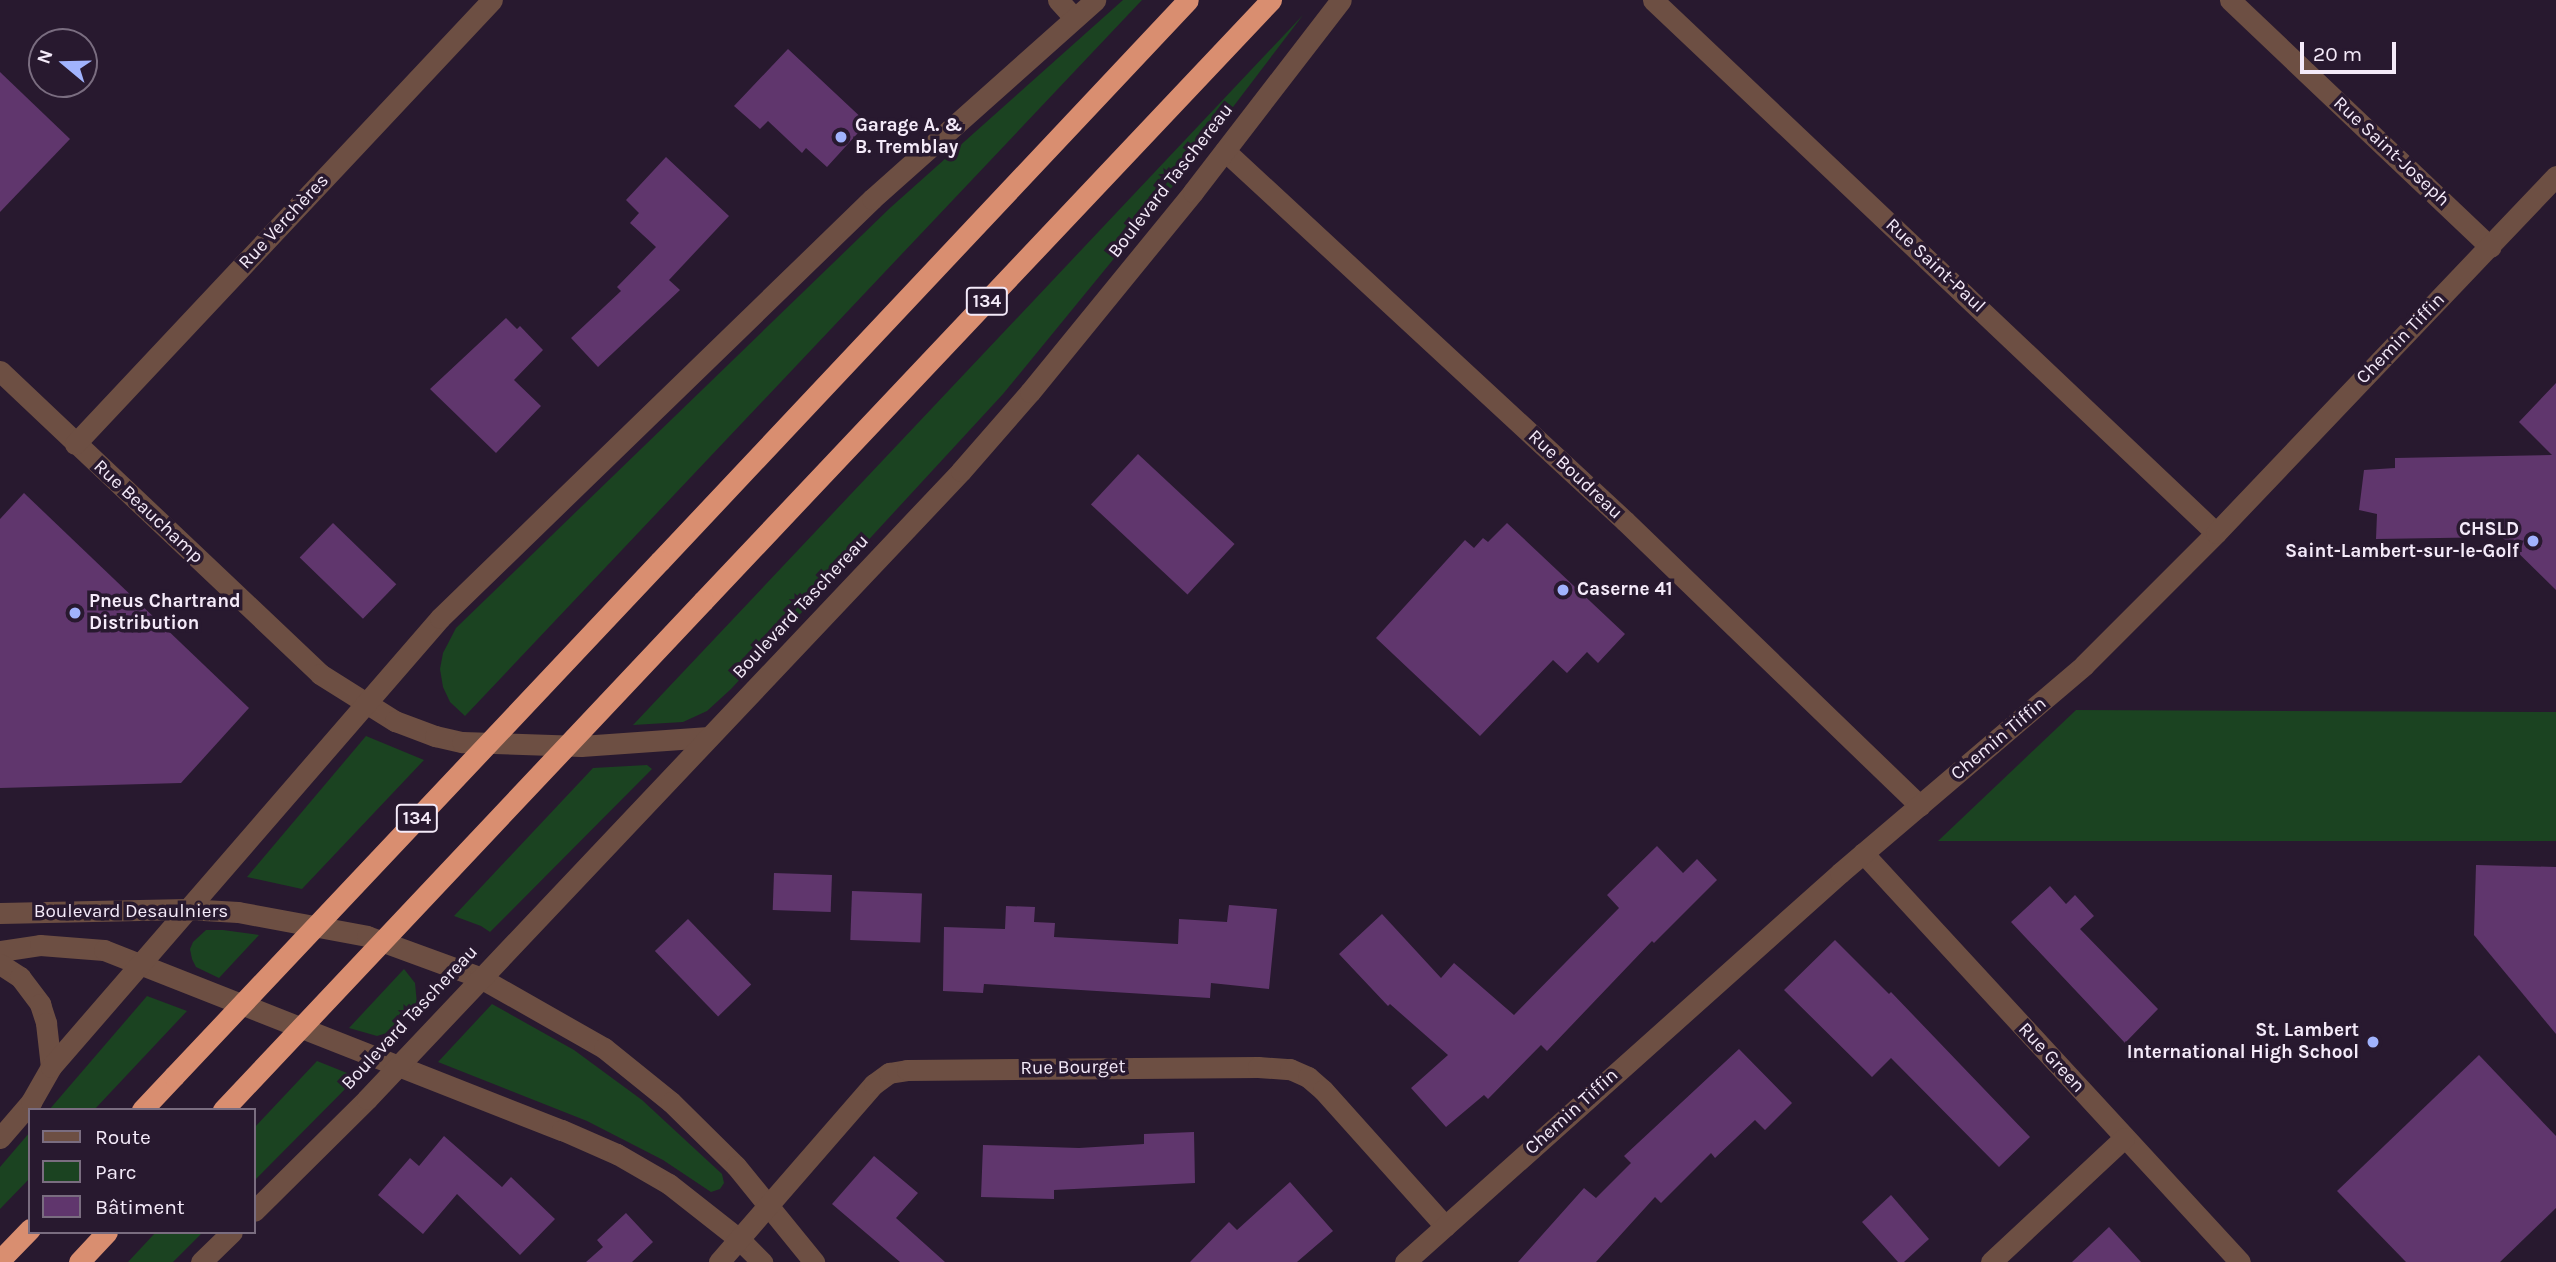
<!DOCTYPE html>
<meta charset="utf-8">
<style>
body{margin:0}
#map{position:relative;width:2556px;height:1262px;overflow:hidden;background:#28192f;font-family:Karla,sans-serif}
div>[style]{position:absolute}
.green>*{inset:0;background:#1b4321}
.building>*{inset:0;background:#60366d;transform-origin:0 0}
.minor>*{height:21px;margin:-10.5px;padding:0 10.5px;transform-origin:10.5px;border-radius:10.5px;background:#6d4f43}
.highway>*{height:21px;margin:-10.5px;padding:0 10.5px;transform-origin:10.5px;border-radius:10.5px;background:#d98e70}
.highway-bridge>*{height:21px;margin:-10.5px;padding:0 10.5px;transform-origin:10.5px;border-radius:10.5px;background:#d98e70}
.dots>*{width:19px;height:19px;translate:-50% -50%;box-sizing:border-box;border:4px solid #28192f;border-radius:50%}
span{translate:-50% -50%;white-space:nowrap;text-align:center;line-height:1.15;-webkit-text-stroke:7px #28192f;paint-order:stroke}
.shield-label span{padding:2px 5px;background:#28192f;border:2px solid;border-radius:5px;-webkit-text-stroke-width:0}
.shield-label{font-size:18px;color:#f4eaf9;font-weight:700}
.poi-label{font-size:19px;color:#f4eaf9;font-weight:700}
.left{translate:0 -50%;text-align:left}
.right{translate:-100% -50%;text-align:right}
.street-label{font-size:19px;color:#f4eaf9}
.legend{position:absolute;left:28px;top:1108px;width:228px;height:126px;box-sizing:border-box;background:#28192f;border:2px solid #7a6d80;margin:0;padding:9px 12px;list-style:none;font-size:21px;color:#f4eaf9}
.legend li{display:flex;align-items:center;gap:14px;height:35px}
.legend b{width:35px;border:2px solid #7a6d80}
.north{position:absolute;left:28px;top:28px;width:70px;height:70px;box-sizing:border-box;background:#28192f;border:2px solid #7a6d80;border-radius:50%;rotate:289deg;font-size:19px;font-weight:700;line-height:28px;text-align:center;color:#f4eaf9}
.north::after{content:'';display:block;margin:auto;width:24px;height:32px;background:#a1b3fd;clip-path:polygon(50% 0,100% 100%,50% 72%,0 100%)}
.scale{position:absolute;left:2300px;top:42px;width:96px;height:32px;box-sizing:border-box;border:4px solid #f4eaf9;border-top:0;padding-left:9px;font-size:21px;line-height:24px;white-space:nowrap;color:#f4eaf9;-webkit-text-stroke:5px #28192f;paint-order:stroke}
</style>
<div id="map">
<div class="green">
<div style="clip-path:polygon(1123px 0,1142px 0,465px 716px,450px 702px,443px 687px,440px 669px,443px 653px,456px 628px,890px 208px)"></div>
<div style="clip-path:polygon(1303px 15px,1166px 195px,1003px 394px,731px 689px,707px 711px,683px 722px,633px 725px)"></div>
<div style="clip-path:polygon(2076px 710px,2556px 712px,2556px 841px,1938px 841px)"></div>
<div style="clip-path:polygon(366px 736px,424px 760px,302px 889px,247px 877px)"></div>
<div style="clip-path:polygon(647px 765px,652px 769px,490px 932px,481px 926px,454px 916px,593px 768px)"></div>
<div style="clip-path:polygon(206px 930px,223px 930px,259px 935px,219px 978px,196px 967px,192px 959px,190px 949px,193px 942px)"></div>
<div style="clip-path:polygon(404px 969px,415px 983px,417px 1004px,396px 1030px,377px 1036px,349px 1028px)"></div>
<div style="clip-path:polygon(147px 996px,187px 1011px,94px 1110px,49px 1110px)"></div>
<div style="clip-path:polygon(492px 1004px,574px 1050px,642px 1100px,722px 1174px,724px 1183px,720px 1189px,711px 1192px,663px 1160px,587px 1121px,438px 1062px)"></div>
<div style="clip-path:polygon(317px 1061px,357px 1077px,254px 1181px,254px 1128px)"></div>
<div style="clip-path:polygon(30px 1132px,30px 1178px,0 1209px,0 1167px)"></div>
<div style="clip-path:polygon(156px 1232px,203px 1232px,173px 1262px,128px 1262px)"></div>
</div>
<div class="building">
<div style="clip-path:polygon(788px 49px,867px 123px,827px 167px,806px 148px,802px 153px,768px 121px,760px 129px,734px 106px)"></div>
<div style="clip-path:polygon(0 72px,70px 139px,0 212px)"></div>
<div style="clip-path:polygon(666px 157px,729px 216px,669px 280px,680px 290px,598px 367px,571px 338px,621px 291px,617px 287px,656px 247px,630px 223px,639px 213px,626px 200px)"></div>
<div style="clip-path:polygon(506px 318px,517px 329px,520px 326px,543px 350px,514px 380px,541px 406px,496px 453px,430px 389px)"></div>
<div style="clip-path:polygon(2556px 383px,2556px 590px,2502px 537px,2376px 539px,2377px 514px,2359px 510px,2364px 470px,2395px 468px,2395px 458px,2552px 455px,2519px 422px)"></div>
<div style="left:1138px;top:454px;width:132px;height:69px;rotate:43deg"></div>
<div style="clip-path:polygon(24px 493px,249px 708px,181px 783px,0 788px,0 519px)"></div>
<div style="left:333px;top:523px;width:88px;height:48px;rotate:44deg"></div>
<div style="clip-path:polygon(1507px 523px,1625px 634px,1598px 663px,1587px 652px,1567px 673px,1553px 660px,1480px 736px,1376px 638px,1465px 540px,1474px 548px,1483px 538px,1488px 542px)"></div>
<div style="clip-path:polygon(1657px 846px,1683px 873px,1697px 859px,1717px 880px,1654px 943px,1652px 941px,1547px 1051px,1541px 1045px,1488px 1099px,1484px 1095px,1446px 1127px,1411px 1088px,1448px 1055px,1390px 1004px,1388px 1006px,1339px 954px,1382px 914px,1441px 978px,1454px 963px,1514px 1015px,1619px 908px,1607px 895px)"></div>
<div style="clip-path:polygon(2476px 865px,2556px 867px,2556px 1034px,2474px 935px)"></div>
<div style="left:774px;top:873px;width:58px;height:37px;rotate:2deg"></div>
<div style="clip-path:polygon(2050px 886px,2066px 904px,2075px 895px,2094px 916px,2080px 929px,2158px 1009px,2125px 1043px,2011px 922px)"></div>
<div style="left:852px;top:891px;width:70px;height:49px;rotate:2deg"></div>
<div style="clip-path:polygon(1229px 905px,1277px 909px,1269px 989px,1211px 983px,1210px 998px,984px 984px,983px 993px,943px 991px,944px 927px,1005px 929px,1006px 906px,1035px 907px,1034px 922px,1055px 923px,1054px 937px,1178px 944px,1179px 919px,1227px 922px)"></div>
<div style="left:688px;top:919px;width:91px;height:46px;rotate:46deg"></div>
<div style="clip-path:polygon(1835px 940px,1889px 994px,1891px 992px,2030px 1137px,1999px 1167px,1891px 1058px,1872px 1077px,1784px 990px)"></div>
<div style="clip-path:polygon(1739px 1049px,1792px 1103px,1765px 1130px,1755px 1120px,1715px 1158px,1711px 1153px,1661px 1203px,1655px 1197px,1596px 1262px,1518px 1262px,1584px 1188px,1596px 1198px,1631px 1163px,1624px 1156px)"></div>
<div style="clip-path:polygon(2479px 1055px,2556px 1136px,2556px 1208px,2500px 1262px,2406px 1262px,2337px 1191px)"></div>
<div style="clip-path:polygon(1194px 1132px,1195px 1183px,1054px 1190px,1054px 1199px,981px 1197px,983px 1145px,1079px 1148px,1144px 1144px,1144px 1134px)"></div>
<div style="clip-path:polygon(444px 1136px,502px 1187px,511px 1177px,555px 1219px,520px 1255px,457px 1194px,423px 1234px,378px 1195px,410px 1158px,419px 1166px)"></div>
<div style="clip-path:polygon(874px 1156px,918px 1193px,896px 1218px,945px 1262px,900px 1262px,832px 1204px)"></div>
<div style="clip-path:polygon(1290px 1182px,1333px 1231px,1297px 1262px,1190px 1262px,1229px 1222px,1237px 1230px)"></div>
<div style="clip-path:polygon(1891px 1195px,1929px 1239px,1904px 1262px,1898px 1262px,1862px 1222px)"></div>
<div style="clip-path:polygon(626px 1213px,653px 1242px,632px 1262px,586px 1262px,603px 1247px,597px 1240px)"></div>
<div style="clip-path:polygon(2109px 1227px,2141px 1262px,2072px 1262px)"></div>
</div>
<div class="minor">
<div style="left:1058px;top:0;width:24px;rotate:48deg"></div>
<div style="left:1653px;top:0;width:775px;rotate:43.43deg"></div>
<div style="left:2230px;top:0;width:359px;rotate:43.5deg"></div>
<div style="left:1225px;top:151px;width:545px;rotate:42.77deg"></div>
<div style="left:1625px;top:521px;width:410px;rotate:44deg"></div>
<div style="left:0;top:371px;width:441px;rotate:43.4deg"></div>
<div style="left:320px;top:674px;width:89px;rotate:32.1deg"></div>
<div style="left:395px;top:721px;width:43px;rotate:20.6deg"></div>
<div style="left:435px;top:736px;width:28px;rotate:13deg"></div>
<div style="left:462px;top:742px;width:119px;rotate:1.9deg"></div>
<div style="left:581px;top:746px;width:128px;rotate:-4deg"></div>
<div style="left:75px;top:444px;width:609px;rotate:-46.8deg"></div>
<div style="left:1863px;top:853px;width:556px;rotate:47.33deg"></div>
<div style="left:0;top:913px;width:186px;rotate:-1.2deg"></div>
<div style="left:186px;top:909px;width:52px;rotate:3.3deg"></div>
<div style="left:238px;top:912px;width:131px;rotate:10.5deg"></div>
<div style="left:367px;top:936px;width:119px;rotate:20.1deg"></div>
<div style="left:479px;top:977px;width:144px;rotate:29.6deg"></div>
<div style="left:604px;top:1048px;width:86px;rotate:38.9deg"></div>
<div style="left:671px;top:1102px;width:91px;rotate:44.6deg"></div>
<div style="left:736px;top:1166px;width:124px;rotate:50.9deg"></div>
<div style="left:0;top:951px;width:40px;rotate:-8.5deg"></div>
<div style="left:40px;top:945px;width:64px;rotate:4.5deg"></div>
<div style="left:104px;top:950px;width:492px;rotate:21.5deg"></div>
<div style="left:562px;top:1130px;width:60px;rotate:23.6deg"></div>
<div style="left:617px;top:1154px;width:60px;rotate:30deg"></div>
<div style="left:669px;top:1184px;width:89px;rotate:38.2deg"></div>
<div style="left:739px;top:1239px;width:33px;rotate:45deg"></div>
<div style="left:0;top:964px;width:24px;rotate:33deg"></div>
<div style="left:20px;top:977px;width:34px;rotate:53deg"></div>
<div style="left:40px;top:1004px;width:20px;rotate:72deg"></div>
<div style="left:46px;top:1023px;width:44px;rotate:83.5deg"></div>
<div style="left:0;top:1138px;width:48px;rotate:-49.3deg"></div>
<div style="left:31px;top:1102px;width:40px;rotate:-60.3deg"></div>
<div style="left:51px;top:1067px;width:594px;rotate:-49.1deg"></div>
<div style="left:440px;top:618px;width:602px;rotate:-44.12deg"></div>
<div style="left:872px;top:199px;width:299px;rotate:-41.7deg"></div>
<div style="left:254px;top:1211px;width:159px;rotate:-44.7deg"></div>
<div style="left:367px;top:1099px;width:864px;rotate:-46.59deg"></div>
<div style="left:961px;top:471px;width:105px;rotate:-48.9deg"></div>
<div style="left:1030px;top:392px;width:258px;rotate:-50.8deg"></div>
<div style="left:1193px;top:192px;width:242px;rotate:-52.4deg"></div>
<div style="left:201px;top:1262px;width:43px;rotate:-44.1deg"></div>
<div style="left:719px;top:1262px;width:236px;rotate:-49deg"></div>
<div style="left:874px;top:1084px;width:19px;rotate:-36deg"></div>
<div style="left:889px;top:1073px;width:18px;rotate:-9deg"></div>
<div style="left:907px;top:1070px;width:351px;rotate:-0.5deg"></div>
<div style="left:1258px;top:1067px;width:32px;rotate:4deg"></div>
<div style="left:1290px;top:1069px;width:20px;rotate:24deg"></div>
<div style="left:1308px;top:1077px;width:20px;rotate:41deg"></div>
<div style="left:1323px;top:1090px;width:183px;rotate:48.1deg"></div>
<div style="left:1405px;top:1262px;width:584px;rotate:-41.8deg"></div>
<div style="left:1840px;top:873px;width:321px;rotate:-40.4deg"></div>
<div style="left:2084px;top:665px;width:187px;rotate:-45deg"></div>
<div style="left:2216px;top:533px;width:493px;rotate:-46.4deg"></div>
<div style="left:1991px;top:1262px;width:182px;rotate:-43deg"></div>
</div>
<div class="highway">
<div style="left:660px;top:561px;width:770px;rotate:-46.74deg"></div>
<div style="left:703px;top:601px;width:827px;rotate:-46.62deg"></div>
<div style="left:142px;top:1110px;width:47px;rotate:-46.7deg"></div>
<div style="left:0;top:1260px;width:43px;rotate:-45.9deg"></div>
<div style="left:79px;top:1262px;width:41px;rotate:-47deg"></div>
</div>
<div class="highway-bridge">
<div style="left:174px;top:1076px;width:708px;rotate:-46.66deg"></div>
<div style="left:223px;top:1110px;width:700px;rotate:-46.68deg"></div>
</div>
<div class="dots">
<div style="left:841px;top:137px;background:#a1b3fd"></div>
<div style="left:2533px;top:541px;background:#a1b3fd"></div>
<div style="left:1563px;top:590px;background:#a1b3fd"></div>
<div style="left:75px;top:613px;background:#a1b3fd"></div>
<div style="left:2373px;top:1042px;background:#a1b3fd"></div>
</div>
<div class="shield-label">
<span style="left:987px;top:301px">134</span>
<span style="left:417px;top:818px">134</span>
</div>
<div class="poi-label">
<span class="left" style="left:855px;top:137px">Garage A. &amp;<br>B. Tremblay</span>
<span class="right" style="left:2519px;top:541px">CHSLD<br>Saint-Lambert-sur-le-Golf</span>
<span class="left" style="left:1577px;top:590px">Caserne 41</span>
<span class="left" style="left:89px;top:613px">Pneus Chartrand<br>Distribution</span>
<span class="right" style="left:2359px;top:1042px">St. Lambert<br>International High School</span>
</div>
<div class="street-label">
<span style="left:2391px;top:152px;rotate:43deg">Rue Saint-Joseph</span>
<span style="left:1171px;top:181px;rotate:-52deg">Boulevard Taschereau</span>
<span style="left:284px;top:222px;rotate:-47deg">Rue Verchères</span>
<span style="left:1935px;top:266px;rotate:43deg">Rue Saint-Paul</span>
<span style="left:2401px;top:339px;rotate:-46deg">Chemin Tiffin</span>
<span style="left:1575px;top:475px;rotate:43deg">Rue Boudreau</span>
<span style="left:148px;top:512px;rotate:43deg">Rue Beauchamp</span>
<span style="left:801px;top:607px;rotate:-47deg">Boulevard Taschereau</span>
<span style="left:1999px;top:739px;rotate:-40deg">Chemin Tiffin</span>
<span style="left:131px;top:912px">Boulevard Desaulniers</span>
<span style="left:410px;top:1018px;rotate:-47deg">Boulevard Taschereau</span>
<span style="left:2051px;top:1058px;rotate:47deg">Rue Green</span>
<span style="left:1073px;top:1068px;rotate:-1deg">Rue Bourget</span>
<span style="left:1572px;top:1112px;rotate:-42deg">Chemin Tiffin</span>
</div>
<ul class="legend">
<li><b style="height:9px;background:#6d4f43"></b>Route</li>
<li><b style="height:19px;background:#1b4321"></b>Parc</li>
<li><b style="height:19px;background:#60366d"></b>Bâtiment</li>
</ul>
<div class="north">N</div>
<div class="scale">20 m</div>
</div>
